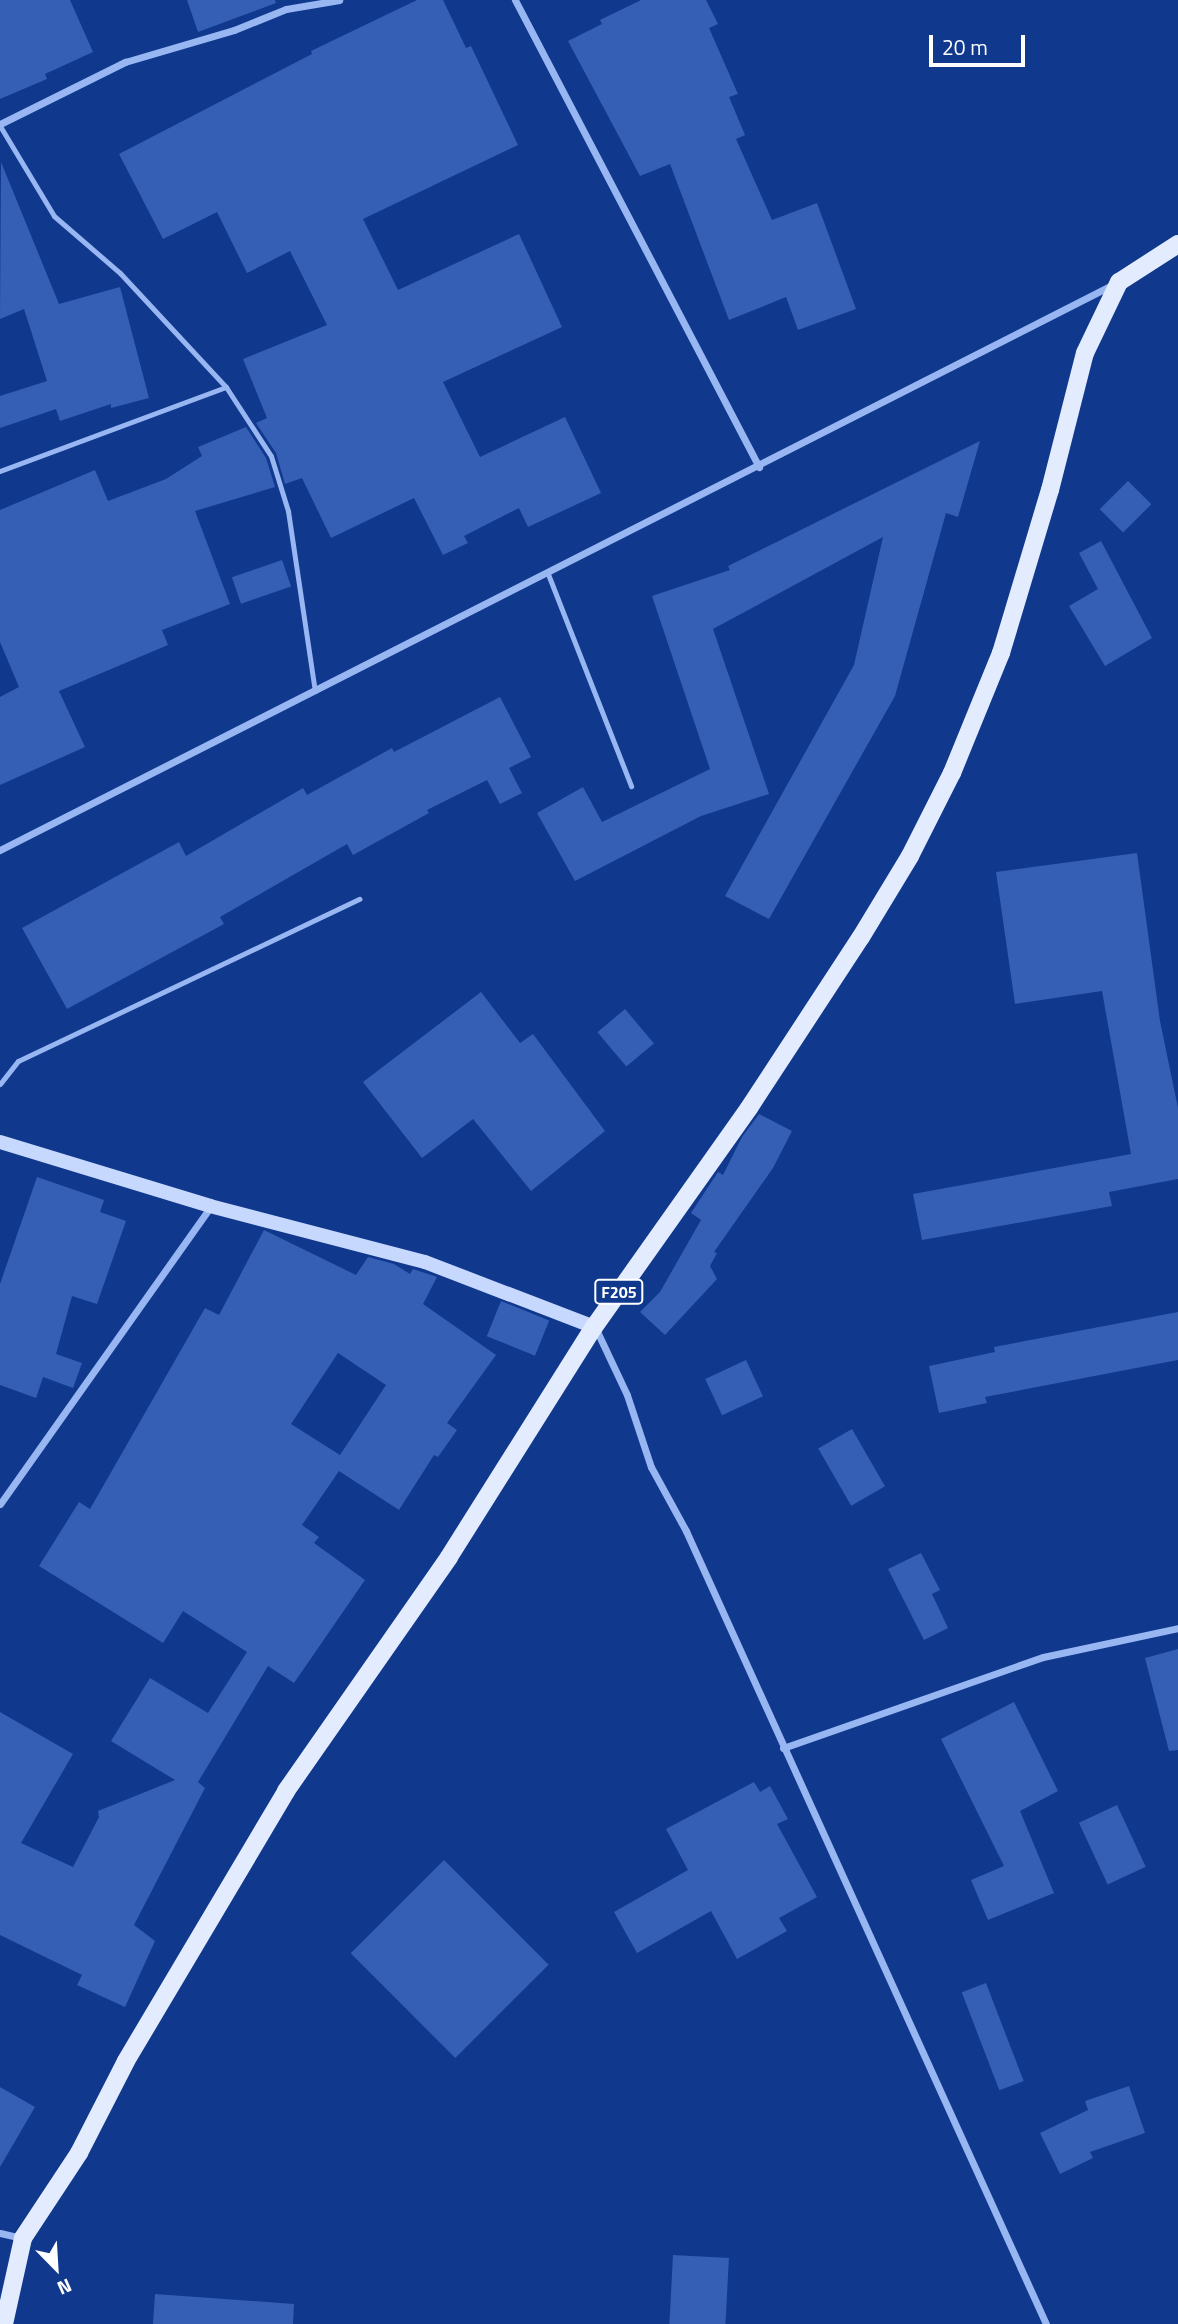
<!DOCTYPE html>
<style>
body{margin:0}
#map{position:relative;width:1178px;height:2324px;overflow:hidden;background:#10388d;font-family:"Titillium Web",sans-serif}
div>[style]{position:absolute}
.building>*{inset:0;background:#345fb5;transform-origin:0 0}
.lane>*{height:5px;margin:-2.5px;padding:0 2.5px;transform-origin:2.5px;border-radius:2.5px;background:#97b6f2}
.street>*{height:7px;margin:-3.5px;padding:0 3.5px;transform-origin:3.5px;border-radius:3.5px;background:#97b6f2}
.secondary>*{height:14px;margin:-7px;padding:0 7px;transform-origin:7px;border-radius:7px;background:#c6d8fd}
.primary>*{height:18px;margin:-9px;padding:0 9px;transform-origin:9px;border-radius:9px;background:#e3ebff}
span{translate:-50% -50%;white-space:nowrap;text-align:center;line-height:1.15;-webkit-text-stroke:6px #10388d;paint-order:stroke}
.shield-label span{padding:2px 5px;background:#10388d;border:2px solid;border-radius:5px;-webkit-text-stroke-width:0}
.shield-label{font-size:16px;color:#fff;font-weight:700}
.north{position:absolute;left:21px;top:2233px;width:70px;height:70px;-webkit-text-stroke:5px #10388d;paint-order:stroke;rotate:156deg;font-size:19px;font-weight:700;line-height:28px;text-align:center;color:#fff}
.north::after{content:'';display:block;margin:auto;width:24px;height:32px;background:#fff;clip-path:polygon(50% 0,100% 100%,50% 72%,0 100%)}
.scale{position:absolute;left:929px;top:35px;width:96px;height:32px;box-sizing:border-box;border:4px solid #fff;border-top:0;padding-left:9px;font-size:21px;line-height:24px;white-space:nowrap;color:#fff;-webkit-text-stroke:5px #10388d;paint-order:stroke}
</style>
<div id="map">
<div class="building">
<div style="clip-path:polygon(0 0,70px 0,93px 52px,45px 74px,47px 79px,0 99px)"></div>
<div style="clip-path:polygon(187px 0,275px 0,276px 3px,198px 32px)"></div>
<div style="clip-path:polygon(417px 0,443px 0,466px 48px,471px 46px,518px 145px,363px 219px,398px 290px,519px 234px,562px 327px,443px 382px,480px 457px,565px 417px,601px 493px,528px 527px,519px 508px,464px 536px,468px 543px,443px 555px,414px 498px,331px 538px,302px 478px,285px 484px,276px 453px,256px 423px,267px 418px,243px 359px,327px 325px,290px 251px,247px 273px,217px 212px,163px 239px,119px 154px,312px 54px,311px 51px)"></div>
<div style="clip-path:polygon(641px 0,706px 0,718px 24px,709px 28px,738px 94px,729px 97px,745px 135px,736px 139px,772px 220px,817px 203px,856px 309px,798px 330px,786px 297px,729px 320px,670px 164px,640px 176px,568px 41px,602px 24px,600px 20px)"></div>
<div style="clip-path:polygon(1px 162px,59px 304px,120px 287px,149px 398px,111px 408px,111px 404px,60px 421px,56px 409px,0 428px,0 396px,47px 381px,24px 309px,0 319px)"></div>
<div style="clip-path:polygon(246px 427px,266px 458px,275px 487px,195px 511px,230px 604px,162px 630px,168px 645px,59px 691px,85px 747px,0 785px,0 697px,19px 687px,0 642px,0 510px,95px 470px,108px 501px,166px 479px,202px 456px,198px 447px)"></div>
<div style="clip-path:polygon(980px 441px,958px 517px,946px 513px,895px 696px,769px 919px,725px 896px,854px 665px,883px 537px,713px 629px,769px 794px,701px 816px,575px 881px,537px 813px,583px 787px,602px 822px,710px 769px,652px 596px,730px 570px,728px 566px)"></div>
<div style="left:1128px;top:481px;width:33px;height:40px;rotate:45deg"></div>
<div style="clip-path:polygon(1101px 541px,1152px 638px,1105px 666px,1069px 606px,1098px 589px,1079px 553px)"></div>
<div style="left:282px;top:560px;width:28px;height:53px;rotate:71deg"></div>
<div style="clip-path:polygon(500px 697px,531px 757px,509px 768px,522px 793px,500px 804px,487px 780px,427px 810px,429px 813px,353px 855px,347px 844px,220px 917px,224px 924px,67px 1009px,22px 928px,179px 842px,186px 856px,303px 788px,307px 795px,392px 748px,394px 752px)"></div>
<div style="clip-path:polygon(1137px 853px,1160px 1021px,1178px 1108px,1178px 1179px,1109px 1192px,1112px 1206px,922px 1240px,913px 1194px,1131px 1154px,1102px 991px,1015px 1004px,996px 872px)"></div>
<div style="clip-path:polygon(481px 992px,520px 1043px,533px 1034px,605px 1131px,531px 1191px,473px 1119px,422px 1158px,363px 1082px)"></div>
<div style="left:625px;top:1009px;width:45px;height:36px;rotate:50deg"></div>
<div style="clip-path:polygon(759px 1114px,792px 1131px,773px 1168px,714px 1252px,717px 1253px,710px 1266px,717px 1279px,665px 1335px,640px 1312px,660px 1292px,701px 1220px,691px 1213px,718px 1172px,723px 1175px,742px 1137px)"></div>
<div style="clip-path:polygon(37px 1177px,104px 1200px,100px 1212px,126px 1221px,97px 1304px,72px 1296px,56px 1354px,82px 1363px,73px 1388px,43px 1377px,36px 1398px,0 1385px,0 1284px)"></div>
<div style="clip-path:polygon(evenodd,264px 1230px,356px 1275px,368px 1257px,394px 1264px,410px 1274px,413px 1269px,437px 1277px,423px 1304px,496px 1355px,447px 1423px,457px 1430px,438px 1457px,434px 1455px,399px 1510px,339px 1471px,302px 1525px,319px 1537px,314px 1543px,365px 1580px,294px 1683px,268px 1666px,198px 1782px,205px 1788px,134px 1925px,155px 1941px,125px 2007px,77px 1985px,82px 1975px,0 1935px,0 1712px,73px 1754px,21px 1843px,73px 1867px,99px 1817px,98px 1811px,175px 1780px,111px 1741px,150px 1678px,208px 1713px,247px 1652px,183px 1611px,163px 1643px,39px 1566px,79px 1502px,90px 1509px,205px 1308px,219px 1315px,264px 1230px,338px 1353px,386px 1385px,340px 1455px,291px 1424px,338px 1353px)"></div>
<div style="left:501px;top:1301px;width:52px;height:38px;rotate:22deg"></div>
<div style="clip-path:polygon(1178px 1312px,1178px 1360px,985px 1397px,987px 1403px,939px 1413px,929px 1366px,995px 1352px,994px 1347px)"></div>
<div style="left:746px;top:1360px;width:40px;height:45px;rotate:65deg"></div>
<div style="left:852px;top:1429px;width:66px;height:39px;rotate:60deg"></div>
<div style="clip-path:polygon(921px 1553px,940px 1590px,932px 1594px,948px 1628px,924px 1640px,888px 1569px)"></div>
<div style="clip-path:polygon(1178px 1649px,1178px 1750px,1169px 1751px,1145px 1658px)"></div>
<div style="clip-path:polygon(1014px 1702px,1058px 1791px,1020px 1811px,1054px 1893px,988px 1920px,971px 1880px,1004px 1866px,941px 1739px)"></div>
<div style="clip-path:polygon(754px 1782px,760px 1792px,770px 1786px,788px 1819px,777px 1824px,817px 1897px,779px 1918px,787px 1931px,737px 1959px,711px 1911px,637px 1953px,614px 1912px,688px 1870px,666px 1829px)"></div>
<div style="left:1117px;top:1805px;width:68px;height:42px;rotate:65deg"></div>
<div style="left:444px;top:1860px;width:148px;height:132px;rotate:45deg"></div>
<div style="left:986px;top:1983px;width:105px;height:26px;rotate:69deg"></div>
<div style="clip-path:polygon(1129px 2086px,1145px 2133px,1090px 2152px,1093px 2158px,1060px 2174px,1040px 2133px,1088px 2110px,1085px 2101px)"></div>
<div style="clip-path:polygon(0 2087px,35px 2107px,0 2167px)"></div>
<div style="left:673px;top:2255px;width:56px;height:69px;rotate:3deg"></div>
<div style="clip-path:polygon(155px 2294px,294px 2304px,293px 2324px,153px 2324px)"></div>
</div>
<div class="lane">
<div style="left:0;top:126px;width:105px;rotate:59deg"></div>
<div style="left:54px;top:216px;width:87px;rotate:40.8deg"></div>
<div style="left:120px;top:273px;width:156px;rotate:47.1deg"></div>
<div style="left:226px;top:387px;width:82px;rotate:56.9deg"></div>
<div style="left:271px;top:456px;width:58px;rotate:72.8deg"></div>
<div style="left:288px;top:511px;width:182px;rotate:81.5deg"></div>
<div style="left:0;top:471px;width:241px;rotate:-20.4deg"></div>
<div style="left:548px;top:574px;width:228px;rotate:68.6deg"></div>
<div style="left:0;top:1084px;width:29px;rotate:-52deg"></div>
<div style="left:18px;top:1061px;width:378px;rotate:-25.4deg"></div>
</div>
<div class="street">
<div style="left:515px;top:0;width:527px;rotate:62.41deg"></div>
<div style="left:0;top:124px;width:140px;rotate:-26.4deg"></div>
<div style="left:125px;top:62px;width:114px;rotate:-16.4deg"></div>
<div style="left:234px;top:30px;width:56px;rotate:-22deg"></div>
<div style="left:286px;top:9px;width:54px;rotate:-9.6deg"></div>
<div style="left:0;top:850px;width:1247px;rotate:-26.93deg"></div>
<div style="left:595px;top:1327px;width:75px;rotate:64.8deg"></div>
<div style="left:627px;top:1395px;width:76px;rotate:71.6deg"></div>
<div style="left:651px;top:1467px;width:73px;rotate:61.3deg"></div>
<div style="left:686px;top:1531px;width:871px;rotate:65.58deg"></div>
<div style="left:0;top:1504px;width:364px;rotate:-54.7deg"></div>
<div style="left:783px;top:1748px;width:275px;rotate:-19.3deg"></div>
<div style="left:1043px;top:1657px;width:138px;rotate:-12.1deg"></div>
<div style="left:0;top:2233px;width:23px;rotate:13deg"></div>
</div>
<div class="secondary">
<div style="left:0;top:1142px;width:220px;rotate:16.9deg"></div>
<div style="left:210px;top:1206px;width:222px;rotate:14.6deg"></div>
<div style="left:425px;top:1262px;width:181px;rotate:21deg"></div>
</div>
<div class="primary">
<div style="left:4px;top:2324px;width:88px;rotate:-77.5deg"></div>
<div style="left:23px;top:2238px;width:102px;rotate:-56.6deg"></div>
<div style="left:79px;top:2153px;width:103px;rotate:-62.9deg"></div>
<div style="left:126px;top:2061px;width:314px;rotate:-59.3deg"></div>
<div style="left:286px;top:1791px;width:285px;rotate:-55.1deg"></div>
<div style="left:449px;top:1557px;width:272px;rotate:-57.8deg"></div>
<div style="left:594px;top:1327px;width:268px;rotate:-54.7deg"></div>
<div style="left:749px;top:1108px;width:204px;rotate:-56.8deg"></div>
<div style="left:861px;top:937px;width:95px;rotate:-58.8deg"></div>
<div style="left:910px;top:856px;width:93px;rotate:-63.2deg"></div>
<div style="left:952px;top:773px;width:130px;rotate:-67.8deg"></div>
<div style="left:1001px;top:653px;width:170px;rotate:-73.3deg"></div>
<div style="left:1050px;top:490px;width:141px;rotate:-75.7deg"></div>
<div style="left:1085px;top:353px;width:79px;rotate:-64.4deg"></div>
<div style="left:1119px;top:282px;width:70px;rotate:-32.8deg"></div>
</div>
<div class="shield-label">
<span style="left:619px;top:1292px">F205</span>
</div>
<div class="north">N</div>
<div class="scale">20 m</div>
</div>
